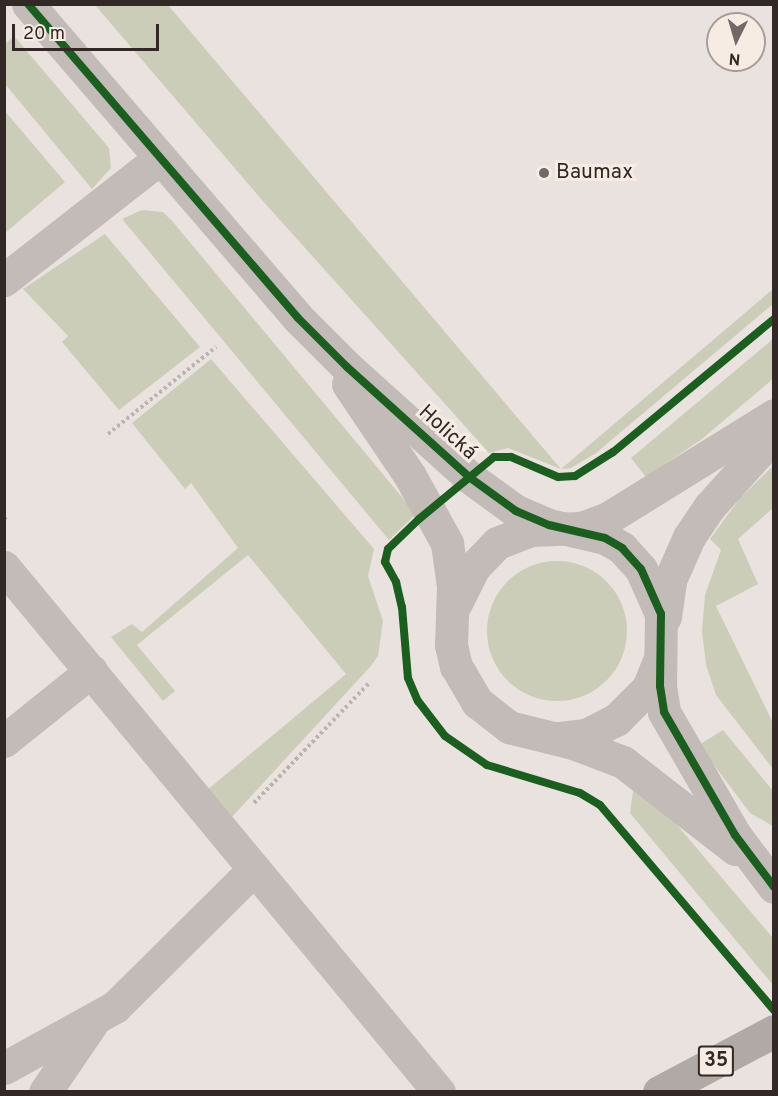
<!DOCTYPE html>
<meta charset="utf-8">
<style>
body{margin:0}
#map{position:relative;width:778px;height:1096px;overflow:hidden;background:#e9e2de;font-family:Overpass,sans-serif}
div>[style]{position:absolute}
.green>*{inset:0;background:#cccdb9}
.round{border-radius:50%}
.path>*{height:4px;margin-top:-2px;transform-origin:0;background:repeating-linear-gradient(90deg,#bbb3b0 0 3px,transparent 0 6px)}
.minor>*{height:33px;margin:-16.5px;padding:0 16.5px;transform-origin:16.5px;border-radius:16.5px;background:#c2bbb7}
.major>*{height:33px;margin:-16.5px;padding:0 16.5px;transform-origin:16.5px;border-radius:16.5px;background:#b1a9a6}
.cycleway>*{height:8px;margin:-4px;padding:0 4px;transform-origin:4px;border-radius:4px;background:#1b5e20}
.dots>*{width:16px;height:16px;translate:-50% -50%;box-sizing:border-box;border:3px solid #f6ece4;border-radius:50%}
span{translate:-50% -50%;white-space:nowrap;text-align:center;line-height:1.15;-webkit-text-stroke:6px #f6ece4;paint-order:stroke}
.shield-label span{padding:2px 4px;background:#f6ece4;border:2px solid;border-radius:4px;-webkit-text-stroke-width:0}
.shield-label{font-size:20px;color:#322826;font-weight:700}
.poi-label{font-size:21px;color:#322826}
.left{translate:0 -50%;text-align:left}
.street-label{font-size:21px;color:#322826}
.frame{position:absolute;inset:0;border:6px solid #322826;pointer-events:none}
.north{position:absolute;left:706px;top:12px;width:60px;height:60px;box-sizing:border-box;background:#f6ece4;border:2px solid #a89e98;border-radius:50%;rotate:185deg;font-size:16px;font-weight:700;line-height:24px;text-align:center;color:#322826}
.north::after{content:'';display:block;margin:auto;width:21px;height:27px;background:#726966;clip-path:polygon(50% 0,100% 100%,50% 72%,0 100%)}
.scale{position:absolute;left:12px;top:24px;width:147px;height:27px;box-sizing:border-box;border:3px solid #322826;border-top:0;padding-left:8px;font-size:18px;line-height:21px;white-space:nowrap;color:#322826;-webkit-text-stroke:4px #f6ece4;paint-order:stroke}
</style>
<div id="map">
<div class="green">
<div style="clip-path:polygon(95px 5px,168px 5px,561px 469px,773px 289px,773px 304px,596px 453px,571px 468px,561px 469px,508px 448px,489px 453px,262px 200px)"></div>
<div style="clip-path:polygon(14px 36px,109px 148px,111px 168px,92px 189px,5px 84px,5px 44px)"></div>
<div style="clip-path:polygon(4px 110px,65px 182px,5px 233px,4px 233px)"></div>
<div style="clip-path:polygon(142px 210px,163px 212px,173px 222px,416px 514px,389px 540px,122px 219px)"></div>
<div style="clip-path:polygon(105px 234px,200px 347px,119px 410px,62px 342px,68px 336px,23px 289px)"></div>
<div style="clip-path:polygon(773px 339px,773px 379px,702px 439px,646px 477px,631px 458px)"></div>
<div style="clip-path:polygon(211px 359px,374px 549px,368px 576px,383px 621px,378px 656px,370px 667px,231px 818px,206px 791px,346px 674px,248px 555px,137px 645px,175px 691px,163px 701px,111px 637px,132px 624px,142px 632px,238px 548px,191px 483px,185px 489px,132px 423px)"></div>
<div style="clip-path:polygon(773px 466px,773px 508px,738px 539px,758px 584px,716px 606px,773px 723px,773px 769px,716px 695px,706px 665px,702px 631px,705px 595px,721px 550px,710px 539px,740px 498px)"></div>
<div class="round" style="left:487px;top:561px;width:140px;height:140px"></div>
<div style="clip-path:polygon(723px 730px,773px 791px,773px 826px,750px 813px,699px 745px)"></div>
<div style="clip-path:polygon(633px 791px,672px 819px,773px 938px,773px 985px,630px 813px)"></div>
</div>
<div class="path">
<div style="left:108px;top:434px;width:139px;rotate:-38.9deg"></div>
<div style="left:4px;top:519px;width:4px;rotate:-45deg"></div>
<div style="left:254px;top:803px;width:168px;rotate:-46.2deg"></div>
</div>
<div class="minor">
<div style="left:28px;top:4px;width:414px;rotate:49.3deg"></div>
<div style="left:298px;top:318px;width:69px;rotate:45deg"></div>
<div style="left:347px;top:367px;width:164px;rotate:42deg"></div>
<div style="left:469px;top:477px;width:58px;rotate:35.9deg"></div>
<div style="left:516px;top:511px;width:36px;rotate:23deg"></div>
<div style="left:549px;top:525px;width:57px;rotate:13.1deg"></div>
<div style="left:605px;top:538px;width:20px;rotate:30deg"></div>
<div style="left:622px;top:548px;width:28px;rotate:48deg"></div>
<div style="left:641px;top:569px;width:49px;rotate:66deg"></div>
<div style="left:661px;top:614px;width:72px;rotate:90.8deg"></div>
<div style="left:660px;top:686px;width:26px;rotate:81deg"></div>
<div style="left:664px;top:712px;width:142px;rotate:60deg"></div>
<div style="left:735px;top:835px;width:65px;rotate:53.1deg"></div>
<div style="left:4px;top:280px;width:198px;rotate:-38deg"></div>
<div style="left:348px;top:384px;width:111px;rotate:56deg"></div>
<div style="left:410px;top:476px;width:77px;rotate:61.1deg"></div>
<div style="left:447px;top:543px;width:43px;rotate:82.1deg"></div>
<div style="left:453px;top:586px;width:59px;rotate:91.9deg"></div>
<div style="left:451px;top:645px;width:22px;rotate:77deg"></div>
<div style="left:456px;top:666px;width:42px;rotate:59.7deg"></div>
<div style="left:477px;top:702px;width:41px;rotate:38deg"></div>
<div style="left:509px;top:727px;width:66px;rotate:14deg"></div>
<div style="left:573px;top:743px;width:53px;rotate:20.8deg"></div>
<div style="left:623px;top:762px;width:142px;rotate:37.8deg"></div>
<div style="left:4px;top:567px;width:682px;rotate:50.36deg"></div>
<div style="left:455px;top:605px;width:42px;rotate:-63.4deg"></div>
<div style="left:474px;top:567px;width:33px;rotate:-46deg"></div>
<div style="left:497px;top:543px;width:36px;rotate:-21deg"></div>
<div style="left:531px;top:530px;width:50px;rotate:-2.3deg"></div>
<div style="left:581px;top:528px;width:29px;rotate:-20deg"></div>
<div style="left:608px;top:518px;width:195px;rotate:-31.8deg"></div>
<div style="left:665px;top:617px;width:37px;rotate:-82deg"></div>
<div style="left:670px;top:580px;width:47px;rotate:-66.2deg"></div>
<div style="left:689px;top:537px;width:37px;rotate:-56deg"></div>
<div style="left:710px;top:506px;width:96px;rotate:-48deg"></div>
<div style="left:560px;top:738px;width:26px;rotate:-7deg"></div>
<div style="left:586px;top:735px;width:34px;rotate:-27deg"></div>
<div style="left:616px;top:720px;width:45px;rotate:-45deg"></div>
<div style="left:648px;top:688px;width:29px;rotate:-68deg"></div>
<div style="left:4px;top:741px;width:112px;rotate:-38.8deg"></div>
<div style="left:4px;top:1068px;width:127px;rotate:-28.8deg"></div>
<div style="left:115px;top:1007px;width:196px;rotate:-44.8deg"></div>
<div style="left:45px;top:1092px;width:83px;rotate:-55.7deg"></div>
</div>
<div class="major">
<div style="left:659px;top:1092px;width:130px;rotate:-27.9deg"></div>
</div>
<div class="cycleway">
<div style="left:28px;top:4px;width:414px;rotate:49.3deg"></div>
<div style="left:298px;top:318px;width:69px;rotate:45deg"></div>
<div style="left:347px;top:367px;width:164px;rotate:42deg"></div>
<div style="left:469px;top:477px;width:58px;rotate:35.9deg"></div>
<div style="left:516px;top:511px;width:36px;rotate:23deg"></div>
<div style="left:549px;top:525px;width:57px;rotate:13.1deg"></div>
<div style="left:605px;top:538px;width:20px;rotate:30deg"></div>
<div style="left:622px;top:548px;width:28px;rotate:48deg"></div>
<div style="left:641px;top:569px;width:49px;rotate:66deg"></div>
<div style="left:661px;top:614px;width:72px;rotate:90.8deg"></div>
<div style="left:660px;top:686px;width:26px;rotate:81deg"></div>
<div style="left:664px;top:712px;width:142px;rotate:60deg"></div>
<div style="left:735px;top:835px;width:65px;rotate:53.1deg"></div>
<div style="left:774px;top:319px;width:209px;rotate:140.4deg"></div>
<div style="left:613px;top:452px;width:45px;rotate:147.7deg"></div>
<div style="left:575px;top:476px;width:17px;rotate:177deg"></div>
<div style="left:558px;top:477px;width:51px;rotate:-156.9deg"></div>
<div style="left:511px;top:457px;width:17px;rotate:180deg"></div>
<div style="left:494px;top:457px;width:97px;rotate:140.4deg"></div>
<div style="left:419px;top:519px;width:43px;rotate:135.9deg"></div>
<div style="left:388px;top:549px;width:13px;rotate:103deg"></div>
<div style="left:385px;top:562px;width:23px;rotate:61deg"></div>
<div style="left:396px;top:582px;width:26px;rotate:77deg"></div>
<div style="left:402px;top:607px;width:71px;rotate:85.2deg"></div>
<div style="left:408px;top:678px;width:25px;rotate:67deg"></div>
<div style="left:418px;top:701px;width:44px;rotate:52.4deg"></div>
<div style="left:445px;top:736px;width:51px;rotate:34.6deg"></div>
<div style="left:487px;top:765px;width:97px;rotate:16.8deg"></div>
<div style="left:580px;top:793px;width:23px;rotate:31deg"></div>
<div style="left:600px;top:805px;width:269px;rotate:49.7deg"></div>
</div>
<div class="dots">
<div style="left:544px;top:173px;background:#726966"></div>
</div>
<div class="shield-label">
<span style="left:716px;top:1061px">35</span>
</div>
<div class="poi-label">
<span class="left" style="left:556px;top:173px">Baumax</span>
</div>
<div class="street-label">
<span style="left:447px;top:433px;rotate:42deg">Holická</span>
</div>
<div class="frame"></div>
<div class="north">N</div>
<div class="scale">20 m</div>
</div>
